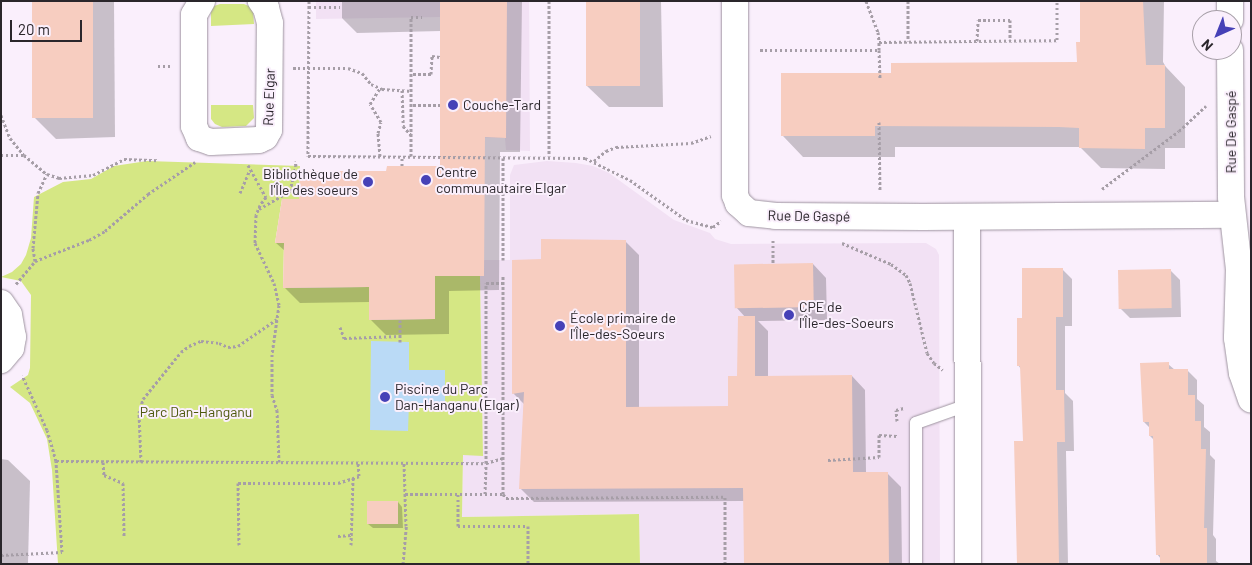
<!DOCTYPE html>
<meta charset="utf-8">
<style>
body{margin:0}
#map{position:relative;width:1252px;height:565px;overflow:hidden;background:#faeffc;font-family:Barlow,sans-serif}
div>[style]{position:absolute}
.built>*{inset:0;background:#f2e1f4}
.green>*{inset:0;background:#d5e784}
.water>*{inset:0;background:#badaf6}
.shadow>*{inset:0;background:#0003}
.building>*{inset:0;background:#f7cdc0;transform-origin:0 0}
.path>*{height:3px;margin-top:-1.5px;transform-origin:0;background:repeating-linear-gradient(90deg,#a69ea7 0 2.5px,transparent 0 5px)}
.roads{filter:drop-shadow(0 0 1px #9e94a0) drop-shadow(0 0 1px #9e94a0)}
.service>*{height:12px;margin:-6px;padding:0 6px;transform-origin:6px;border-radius:6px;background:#fff}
.minor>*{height:26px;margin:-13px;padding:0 13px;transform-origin:13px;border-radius:13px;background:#fff}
.dots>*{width:14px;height:14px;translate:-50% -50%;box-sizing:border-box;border:2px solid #faeffc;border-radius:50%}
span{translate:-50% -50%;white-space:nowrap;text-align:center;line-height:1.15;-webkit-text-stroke:4px #faeffc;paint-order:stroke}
.street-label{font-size:14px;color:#2a262b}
.poi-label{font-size:14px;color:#2a262b}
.left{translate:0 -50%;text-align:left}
.right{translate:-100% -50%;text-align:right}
.park-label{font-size:14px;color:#4d580c}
.frame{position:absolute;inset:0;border:2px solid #2a262b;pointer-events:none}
.north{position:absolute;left:1192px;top:10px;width:50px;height:50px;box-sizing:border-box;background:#faeffc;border:1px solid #a79fa8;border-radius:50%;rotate:224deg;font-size:14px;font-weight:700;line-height:20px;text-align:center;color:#2a262b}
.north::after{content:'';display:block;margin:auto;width:18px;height:22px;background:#4641b7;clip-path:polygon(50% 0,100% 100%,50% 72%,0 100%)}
.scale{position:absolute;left:10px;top:20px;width:72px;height:22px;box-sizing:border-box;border:2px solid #2a262b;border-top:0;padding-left:6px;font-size:15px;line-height:18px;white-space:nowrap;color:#2a262b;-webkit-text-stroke:4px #faeffc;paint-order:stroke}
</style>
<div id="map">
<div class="built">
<div style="clip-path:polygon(316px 1px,529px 1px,530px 151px,506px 150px,505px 138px,440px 136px,440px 17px,316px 19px)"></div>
<div style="clip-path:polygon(547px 161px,576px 163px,593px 166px,609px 173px,674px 220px,710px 233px,715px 239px,731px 244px,926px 243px,936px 249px,939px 255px,940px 564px,640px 564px,639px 514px,462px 517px,463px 455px,483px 455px,480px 276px,435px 276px,435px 260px,510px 260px,510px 175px,514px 165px)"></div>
</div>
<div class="green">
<div style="clip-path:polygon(220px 4px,244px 4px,251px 7px,253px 11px,254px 24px,211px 26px,211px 12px,214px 6px)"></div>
<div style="clip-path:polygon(211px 105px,253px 105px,254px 118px,246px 126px,222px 127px,215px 124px,211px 119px)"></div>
<div style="clip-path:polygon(147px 161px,300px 166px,299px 199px,282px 199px,275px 243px,284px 243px,283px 288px,369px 287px,370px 320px,434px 319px,435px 276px,480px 276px,483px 456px,463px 455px,462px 517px,639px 514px,640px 564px,58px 564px,52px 470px,47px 439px,30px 403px,10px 387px,28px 375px,30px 368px,31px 295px,21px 281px,1px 277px,12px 272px,21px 264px,26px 255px,31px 238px,34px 197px,63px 182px,91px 179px,114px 166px)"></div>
</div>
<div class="water">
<div style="clip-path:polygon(371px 341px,409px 342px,409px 370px,445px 370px,445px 403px,409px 403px,408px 431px,370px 430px)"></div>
</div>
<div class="shadow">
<div style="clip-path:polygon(33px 1px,114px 1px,115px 137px,56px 139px,34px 117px)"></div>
<div style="clip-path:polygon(342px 1px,522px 1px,520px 152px,500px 152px,499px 290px,449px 291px,449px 334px,386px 335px,371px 320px,370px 302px,300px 303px,285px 288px,285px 251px,276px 243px,301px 200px,387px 173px,441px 167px,441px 31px,357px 33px,342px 18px)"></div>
<div style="clip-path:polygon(587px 1px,661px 1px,663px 107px,609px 107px,587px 86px)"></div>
<div style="clip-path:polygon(1081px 1px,1164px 1px,1163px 62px,1166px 67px,1185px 87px,1185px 148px,1165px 148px,1165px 169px,1101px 168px,1080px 147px,895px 147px,895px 157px,803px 157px,783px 136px,892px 74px,1078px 64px,1081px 43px)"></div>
<div style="clip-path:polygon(625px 241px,639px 255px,639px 408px,729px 407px,738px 377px,746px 318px,736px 307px,813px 264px,826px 278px,827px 320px,758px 321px,768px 331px,768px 377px,852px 376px,865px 390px,866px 473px,887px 473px,901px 487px,902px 564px,732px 564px,745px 563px,744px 501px,534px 502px,520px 488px,524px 404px,513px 393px,542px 261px)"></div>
<div style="clip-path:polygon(1062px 269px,1072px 279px,1072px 326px,1065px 326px,1065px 393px,1073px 401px,1074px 451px,1066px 451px,1068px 564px,1018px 564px,1024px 442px,1021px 369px,1018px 365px,1023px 319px)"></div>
<div style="clip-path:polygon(1170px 270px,1180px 280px,1181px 317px,1130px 318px,1120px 308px)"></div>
<div style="clip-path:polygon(1168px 364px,1175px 370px,1187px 370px,1197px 380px,1197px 399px,1204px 405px,1204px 427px,1210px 432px,1210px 455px,1215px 460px,1213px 535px,1216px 539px,1216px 561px,1220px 564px,1161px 564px,1161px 559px,1157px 554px,1154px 440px,1150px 436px,1150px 428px,1144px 422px)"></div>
<div style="clip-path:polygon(1px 459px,8px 460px,30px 481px,28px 564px,1px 564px)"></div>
<div style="clip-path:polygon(398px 502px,402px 507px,403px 528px,373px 528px,368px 524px)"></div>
</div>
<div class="building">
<div style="left:32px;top:1px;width:61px;height:117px"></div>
<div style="clip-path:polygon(440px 1px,507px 1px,506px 138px,485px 137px,484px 276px,435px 276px,435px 319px,369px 320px,369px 287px,283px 288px,284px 243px,275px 243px,282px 199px,299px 199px,300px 171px,386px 171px,387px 166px,440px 166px)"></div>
<div style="left:586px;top:1px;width:54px;height:85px"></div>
<div style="clip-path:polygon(1080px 1px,1143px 1px,1146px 65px,1165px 65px,1165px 128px,1145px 128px,1145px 149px,1079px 148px,1079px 128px,1059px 127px,875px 126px,875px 136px,781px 136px,781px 73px,891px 73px,891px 63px,1077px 62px,1076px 42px,1080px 42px)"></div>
<div style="clip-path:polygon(541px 239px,626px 240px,626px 407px,728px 406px,728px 376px,737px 376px,738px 316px,755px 316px,755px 376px,852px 375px,853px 472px,888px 472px,889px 564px,744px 564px,743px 488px,519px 489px,524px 392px,512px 394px,512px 260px,541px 259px)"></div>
<div style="left:813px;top:263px;width:44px;height:79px;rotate:89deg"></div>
<div style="clip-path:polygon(1022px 268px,1063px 268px,1063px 317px,1056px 317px,1056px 390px,1064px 390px,1065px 442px,1057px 442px,1059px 564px,1017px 564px,1014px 441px,1023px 441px,1020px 366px,1017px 366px,1017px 318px,1022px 318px)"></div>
<div style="left:1171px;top:269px;width:39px;height:53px;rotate:89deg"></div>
<div style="clip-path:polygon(1169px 362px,1169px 369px,1188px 369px,1188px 395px,1195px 395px,1195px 421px,1201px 421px,1201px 449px,1206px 449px,1204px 528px,1207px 528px,1207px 564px,1160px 564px,1160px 555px,1156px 555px,1153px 436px,1149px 436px,1149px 422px,1143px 422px,1140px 363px)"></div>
<div style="left:367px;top:501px;width:31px;height:23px"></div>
</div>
<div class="path">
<div style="left:309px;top:1px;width:155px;rotate:90.4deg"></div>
<div style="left:308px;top:156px;width:277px;rotate:0.4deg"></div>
<div style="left:585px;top:158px;width:50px;rotate:26.1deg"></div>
<div style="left:630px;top:180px;width:69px;rotate:35.5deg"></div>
<div style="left:686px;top:220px;width:28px;rotate:15deg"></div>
<div style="left:713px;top:227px;width:10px;rotate:-37deg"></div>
<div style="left:549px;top:1px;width:155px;rotate:90deg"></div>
<div style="left:866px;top:1px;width:33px;rotate:69deg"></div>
<div style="left:878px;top:32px;width:10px;rotate:84deg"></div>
<div style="left:908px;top:1px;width:40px;rotate:90deg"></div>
<div style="left:309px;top:7px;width:31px"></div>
<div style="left:977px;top:41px;width:21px;rotate:-87deg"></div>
<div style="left:978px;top:20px;width:32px"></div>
<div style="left:1010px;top:20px;width:20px;rotate:90deg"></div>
<div style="left:760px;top:50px;width:119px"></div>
<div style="left:879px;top:50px;width:8px;rotate:-90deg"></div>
<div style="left:879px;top:42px;width:178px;rotate:-0.6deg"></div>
<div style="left:1057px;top:40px;width:39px;rotate:-90deg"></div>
<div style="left:879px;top:50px;width:28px;rotate:88deg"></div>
<div style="left:158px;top:66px;width:13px"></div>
<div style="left:293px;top:68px;width:55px"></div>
<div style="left:348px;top:68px;width:15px;rotate:20deg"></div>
<div style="left:362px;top:73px;width:14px;rotate:51deg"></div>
<div style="left:371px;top:84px;width:12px;rotate:24deg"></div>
<div style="left:382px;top:89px;width:30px;rotate:4deg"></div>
<div style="left:413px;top:74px;width:18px"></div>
<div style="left:431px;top:74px;width:18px;rotate:-87deg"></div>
<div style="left:432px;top:56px;width:8px;rotate:7deg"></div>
<div style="left:402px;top:90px;width:36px;rotate:88deg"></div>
<div style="left:403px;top:126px;width:13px;rotate:48deg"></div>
<div style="left:413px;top:105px;width:27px"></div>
<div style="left:1px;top:115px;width:25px;rotate:69deg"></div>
<div style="left:10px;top:138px;width:22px;rotate:51deg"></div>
<div style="left:24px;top:155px;width:30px;rotate:40deg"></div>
<div style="left:47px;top:174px;width:13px;rotate:18deg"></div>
<div style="left:59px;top:178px;width:34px;rotate:-5deg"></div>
<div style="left:93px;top:175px;width:35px;rotate:-27deg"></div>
<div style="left:124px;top:159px;width:34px;rotate:2deg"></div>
<div style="left:879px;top:122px;width:69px;rotate:89.2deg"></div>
<div style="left:1px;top:155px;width:23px"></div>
<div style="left:380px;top:156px;width:23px;rotate:-95deg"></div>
<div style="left:378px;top:133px;width:11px;rotate:-75deg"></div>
<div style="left:381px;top:122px;width:21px;rotate:-121deg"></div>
<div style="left:370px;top:104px;width:19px;rotate:-58deg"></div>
<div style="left:411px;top:156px;width:139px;rotate:-90deg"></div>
<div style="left:411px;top:17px;width:11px"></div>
<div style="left:594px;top:161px;width:16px;rotate:-40deg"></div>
<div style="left:606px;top:151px;width:11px;rotate:-22deg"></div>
<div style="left:616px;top:147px;width:75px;rotate:-3.1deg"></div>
<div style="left:691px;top:143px;width:21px;rotate:-19deg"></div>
<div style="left:248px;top:165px;width:37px;rotate:61deg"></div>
<div style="left:266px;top:197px;width:10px;rotate:127deg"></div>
<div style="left:260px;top:205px;width:11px;rotate:112deg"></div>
<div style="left:256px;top:215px;width:28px;rotate:92deg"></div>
<div style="left:255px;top:243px;width:44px;rotate:64.6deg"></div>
<div style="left:274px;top:283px;width:23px;rotate:77deg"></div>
<div style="left:279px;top:305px;width:49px;rotate:98.1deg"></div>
<div style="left:272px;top:354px;width:41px;rotate:90deg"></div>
<div style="left:272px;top:395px;width:16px;rotate:72deg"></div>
<div style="left:277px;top:410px;width:52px;rotate:87.8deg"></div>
<div style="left:402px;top:166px;width:10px;rotate:-90deg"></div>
<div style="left:1102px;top:189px;width:96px;rotate:-37deg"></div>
<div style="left:1179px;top:131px;width:37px;rotate:-43deg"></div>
<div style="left:240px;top:193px;width:25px;rotate:-67deg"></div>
<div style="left:259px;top:209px;width:36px;rotate:-30deg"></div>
<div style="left:290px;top:191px;width:26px;rotate:-77deg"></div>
<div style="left:296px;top:166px;width:5px;rotate:-101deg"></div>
<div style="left:773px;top:240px;width:24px;rotate:90deg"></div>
<div style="left:842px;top:243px;width:53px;rotate:23.2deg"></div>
<div style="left:891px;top:264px;width:19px;rotate:36deg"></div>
<div style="left:906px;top:275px;width:9px;rotate:63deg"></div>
<div style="left:910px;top:283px;width:72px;rotate:76.3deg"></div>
<div style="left:927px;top:353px;width:12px;rotate:55deg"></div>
<div style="left:934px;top:363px;width:11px;rotate:38deg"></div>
<div style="left:503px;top:260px;width:102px;rotate:-90deg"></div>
<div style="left:35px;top:261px;width:13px;rotate:-99deg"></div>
<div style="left:33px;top:248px;width:55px;rotate:-84.8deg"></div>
<div style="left:38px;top:193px;width:21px;rotate:-65deg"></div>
<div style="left:16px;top:284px;width:30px;rotate:-50deg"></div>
<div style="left:35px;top:261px;width:58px;rotate:-21.3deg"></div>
<div style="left:89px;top:240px;width:18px;rotate:-29deg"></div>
<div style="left:105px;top:231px;width:57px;rotate:-40.7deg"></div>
<div style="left:148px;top:194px;width:57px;rotate:-34.2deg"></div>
<div style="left:400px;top:320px;width:22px;rotate:90deg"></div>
<div style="left:340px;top:327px;width:12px;rotate:70deg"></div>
<div style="left:344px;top:338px;width:56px;rotate:-2deg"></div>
<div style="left:897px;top:421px;width:11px;rotate:-95deg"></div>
<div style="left:896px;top:410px;width:8px;rotate:-14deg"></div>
<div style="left:828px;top:460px;width:51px;rotate:-3.4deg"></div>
<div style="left:879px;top:457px;width:22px;rotate:-90deg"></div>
<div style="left:879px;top:435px;width:18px;rotate:3deg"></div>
<div style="left:56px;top:461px;width:430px;rotate:0.3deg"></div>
<div style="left:486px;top:463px;width:180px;rotate:-90deg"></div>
<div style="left:486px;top:283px;width:16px"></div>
<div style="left:103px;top:462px;width:13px;rotate:86deg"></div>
<div style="left:104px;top:475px;width:21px;rotate:23deg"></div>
<div style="left:123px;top:483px;width:53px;rotate:88.9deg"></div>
<div style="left:141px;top:462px;width:49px;rotate:-92.3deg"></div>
<div style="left:139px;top:413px;width:15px;rotate:-74deg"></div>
<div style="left:143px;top:399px;width:60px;rotate:-51deg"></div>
<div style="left:181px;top:352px;width:10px;rotate:-37deg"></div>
<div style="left:189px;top:346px;width:13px;rotate:-23deg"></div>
<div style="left:201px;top:341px;width:18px;rotate:6deg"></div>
<div style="left:219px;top:343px;width:10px;rotate:24deg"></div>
<div style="left:228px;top:347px;width:10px;rotate:-6deg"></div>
<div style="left:238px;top:346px;width:47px;rotate:-34.7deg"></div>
<div style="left:405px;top:494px;width:98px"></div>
<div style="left:503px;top:494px;width:218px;rotate:-90deg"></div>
<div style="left:458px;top:494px;width:32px;rotate:90deg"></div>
<div style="left:458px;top:526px;width:70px"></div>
<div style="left:528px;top:526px;width:38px;rotate:90deg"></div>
<div style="left:485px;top:494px;width:31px;rotate:-88deg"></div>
<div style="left:486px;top:463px;width:18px;rotate:-16deg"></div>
<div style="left:503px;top:494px;width:5px;rotate:53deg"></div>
<div style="left:506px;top:498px;width:219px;rotate:-0.3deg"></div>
<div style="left:725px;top:497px;width:67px;rotate:90deg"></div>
<div style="left:338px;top:536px;width:13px;rotate:-4deg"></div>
<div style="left:239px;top:545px;width:62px;rotate:-90.9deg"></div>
<div style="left:238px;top:483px;width:100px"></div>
<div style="left:338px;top:483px;width:22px;rotate:-18deg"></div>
<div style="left:359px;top:476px;width:14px;rotate:-94deg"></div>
<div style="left:351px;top:545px;width:67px;rotate:-88.3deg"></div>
<div style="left:1px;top:555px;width:61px;rotate:-2.8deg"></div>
<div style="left:62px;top:552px;width:91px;rotate:-93.8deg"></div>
<div style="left:56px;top:461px;width:32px;rotate:-106deg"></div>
<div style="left:47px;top:430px;width:60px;rotate:-114.4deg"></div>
<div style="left:403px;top:564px;width:38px;rotate:-85deg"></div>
<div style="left:406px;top:526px;width:64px;rotate:-91.8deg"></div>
</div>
<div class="roads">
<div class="service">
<div style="left:916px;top:564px;width:141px;rotate:-90deg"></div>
<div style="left:916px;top:423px;width:54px;rotate:-19.4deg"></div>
</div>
<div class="minor">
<div style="left:202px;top:1px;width:16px;rotate:120deg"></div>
<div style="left:194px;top:15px;width:111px;rotate:90deg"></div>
<div style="left:194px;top:126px;width:13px;rotate:67deg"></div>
<div style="left:199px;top:138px;width:13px;rotate:18deg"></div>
<div style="left:211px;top:142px;width:48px;rotate:-2.4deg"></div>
<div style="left:259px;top:140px;width:7px;rotate:-27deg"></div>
<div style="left:265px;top:137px;width:8px;rotate:-60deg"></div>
<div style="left:269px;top:130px;width:107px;rotate:-89.5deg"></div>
<div style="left:270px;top:23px;width:16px;rotate:-105deg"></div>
<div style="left:266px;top:8px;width:9px;rotate:-126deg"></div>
<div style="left:735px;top:1px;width:194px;rotate:90deg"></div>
<div style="left:735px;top:195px;width:9px;rotate:69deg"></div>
<div style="left:738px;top:203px;width:15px;rotate:42deg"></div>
<div style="left:749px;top:213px;width:27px;rotate:6deg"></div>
<div style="left:776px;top:216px;width:147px;rotate:0.4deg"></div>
<div style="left:923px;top:217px;width:309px;rotate:-0.4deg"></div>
<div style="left:1230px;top:1px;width:19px;rotate:90deg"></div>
<div style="left:1230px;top:50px;width:147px;rotate:89.6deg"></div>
<div style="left:1231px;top:197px;width:72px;rotate:83.7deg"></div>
<div style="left:1239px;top:269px;width:69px;rotate:91.7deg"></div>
<div style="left:1237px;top:338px;width:35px;rotate:82deg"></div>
<div style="left:1242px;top:373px;width:28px;rotate:71deg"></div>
<div style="left:967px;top:217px;width:347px;rotate:89.8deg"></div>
<div style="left:1px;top:303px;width:14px;rotate:56deg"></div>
<div style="left:9px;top:315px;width:22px;rotate:80deg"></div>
<div style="left:13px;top:337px;width:11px;rotate:100deg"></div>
<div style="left:11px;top:348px;width:16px;rotate:130deg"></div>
</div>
</div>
<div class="dots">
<div style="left:453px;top:105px;background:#4641b7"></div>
<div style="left:426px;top:180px;background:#4641b7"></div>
<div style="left:368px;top:182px;background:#4641b7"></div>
<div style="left:789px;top:315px;background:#4641b7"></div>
<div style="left:560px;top:326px;background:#4641b7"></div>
<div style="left:385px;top:397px;background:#4641b7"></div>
</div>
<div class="street-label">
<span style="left:269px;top:97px;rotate:-88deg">Rue Elgar</span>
<span style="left:1231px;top:132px;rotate:-90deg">Rue De Gaspé</span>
<span style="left:809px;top:216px;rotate:1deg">Rue De Gaspé</span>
</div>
<div class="poi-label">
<span class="left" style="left:463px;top:105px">Couche-Tard</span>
<span class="left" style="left:436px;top:180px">Centre<br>communautaire Elgar</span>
<span class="right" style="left:358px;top:182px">Bibliothèque de<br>l'Île des soeurs</span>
<span class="left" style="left:799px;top:315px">CPE de<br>l'Île-des-Soeurs</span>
<span class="left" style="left:570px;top:326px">École primaire de<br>l'Île-des-Soeurs</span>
<span class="left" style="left:395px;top:397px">Piscine du Parc<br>Dan-Hanganu (Elgar)</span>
</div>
<div class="park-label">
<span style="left:196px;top:412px">Parc Dan-Hanganu</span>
</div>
<div class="frame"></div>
<div class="north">N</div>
<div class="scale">20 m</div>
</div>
